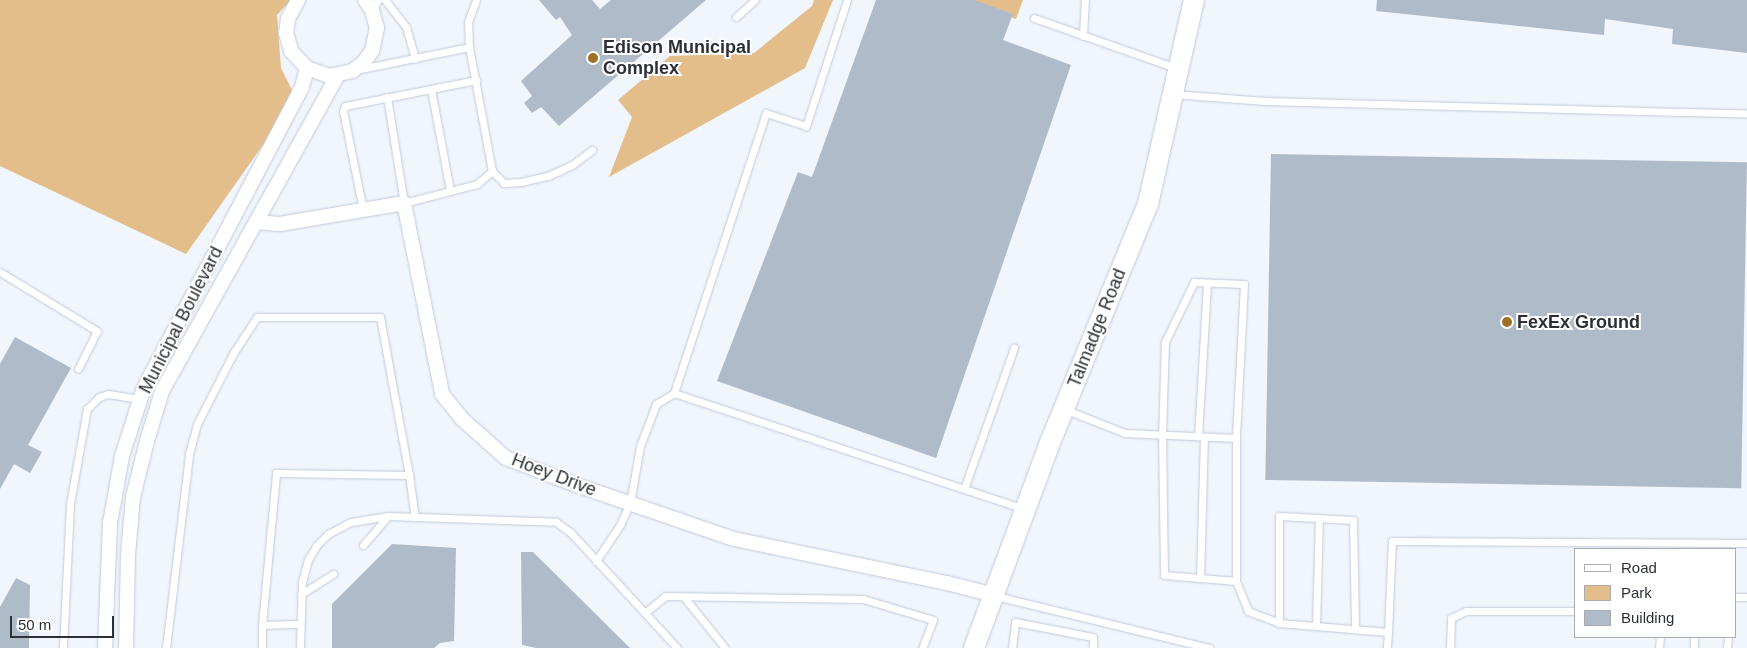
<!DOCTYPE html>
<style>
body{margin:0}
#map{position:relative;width:1747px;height:648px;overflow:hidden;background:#f1f5fc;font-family:Arial,sans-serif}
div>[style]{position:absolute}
.green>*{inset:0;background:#e4be8a}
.building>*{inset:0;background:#b0bbca;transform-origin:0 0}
.roads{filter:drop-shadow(0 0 1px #bfcad9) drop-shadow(0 0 1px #bfcad9)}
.lane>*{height:7px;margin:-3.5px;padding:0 3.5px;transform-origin:3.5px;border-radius:3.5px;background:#fff}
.street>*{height:14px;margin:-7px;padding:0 7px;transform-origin:7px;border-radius:7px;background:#fff}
.secondary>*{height:20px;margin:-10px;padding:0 10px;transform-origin:10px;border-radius:10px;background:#fff}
.dots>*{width:14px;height:14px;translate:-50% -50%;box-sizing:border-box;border:2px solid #fff;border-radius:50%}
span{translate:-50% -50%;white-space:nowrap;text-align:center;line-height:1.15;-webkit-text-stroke:4px #fff;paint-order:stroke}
.poi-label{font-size:18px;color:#2c3036;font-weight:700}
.left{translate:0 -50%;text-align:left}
.street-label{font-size:18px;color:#2c3036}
.legend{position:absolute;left:1574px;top:548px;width:162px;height:90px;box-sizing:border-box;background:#fff;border:1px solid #abacaf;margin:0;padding:6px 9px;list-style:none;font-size:15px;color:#2c3036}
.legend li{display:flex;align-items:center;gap:10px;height:25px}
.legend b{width:25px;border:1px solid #abacaf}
.scale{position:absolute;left:10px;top:616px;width:104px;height:22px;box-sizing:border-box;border:2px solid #2c3036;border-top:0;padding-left:6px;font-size:15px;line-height:18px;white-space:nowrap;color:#2c3036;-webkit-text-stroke:4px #fff;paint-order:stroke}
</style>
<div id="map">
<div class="green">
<div style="clip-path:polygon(0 0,291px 0,277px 15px,281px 68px,296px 98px,186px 254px,0 166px)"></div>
<div style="clip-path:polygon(814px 0,833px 0,805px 68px,609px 177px,632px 117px,618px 100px,670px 56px,754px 53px,812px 6px)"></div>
<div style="clip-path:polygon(965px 0,1023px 0,1016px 19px)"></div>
</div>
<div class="building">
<div style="clip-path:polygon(539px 0,592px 0,600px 9px,611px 0,706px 0,559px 126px,541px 107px,532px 113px,524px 103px,532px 96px,521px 81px,572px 35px,560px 17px,556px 20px)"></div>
<div style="clip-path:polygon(876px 0,974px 0,1013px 14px,1003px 40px,1071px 65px,936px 458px,717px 381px,798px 172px,812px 177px)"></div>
<div style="clip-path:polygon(1377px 0,1747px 0,1747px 53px,1672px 44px,1673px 29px,1605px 19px,1604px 35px,1376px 11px)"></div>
<div style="left:1271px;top:154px;width:476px;height:326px;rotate:1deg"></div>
<div style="clip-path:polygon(15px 337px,71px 368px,28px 445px,42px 452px,30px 473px,14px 464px,0 489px,0 364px)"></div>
<div style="clip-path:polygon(392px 544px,456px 548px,454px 641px,440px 643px,434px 648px,332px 648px,332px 604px)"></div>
<div style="clip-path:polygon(521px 552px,533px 552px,630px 648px,536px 648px,522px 645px)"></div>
<div style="clip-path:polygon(16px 578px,30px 585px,29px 648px,0 648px,0 607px)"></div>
</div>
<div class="roads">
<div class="lane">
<div style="left:385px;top:0;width:34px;rotate:52deg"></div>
<div style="left:406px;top:27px;width:33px;rotate:74deg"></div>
<div style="left:847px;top:0;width:133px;rotate:108deg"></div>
<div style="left:806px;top:126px;width:42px;rotate:-162deg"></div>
<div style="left:766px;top:113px;width:295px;rotate:108.2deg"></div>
<div style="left:674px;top:393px;width:369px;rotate:18.3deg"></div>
<div style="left:372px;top:10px;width:12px;rotate:-59deg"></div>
<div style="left:736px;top:17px;width:25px;rotate:-42deg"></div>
<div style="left:1034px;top:18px;width:151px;rotate:19.4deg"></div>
<div style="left:1083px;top:36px;width:36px;rotate:-87deg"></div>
<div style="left:360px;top:69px;width:111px;rotate:-11.4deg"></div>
<div style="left:469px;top:47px;width:25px;rotate:-92deg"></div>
<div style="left:468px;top:22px;width:23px;rotate:-70deg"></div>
<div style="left:431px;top:89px;width:104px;rotate:79.4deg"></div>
<div style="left:1173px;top:94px;width:92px;rotate:4.4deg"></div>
<div style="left:1265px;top:101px;width:482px;rotate:1.5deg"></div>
<div style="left:387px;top:97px;width:107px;rotate:80.9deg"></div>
<div style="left:404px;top:203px;width:75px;rotate:-14.6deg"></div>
<div style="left:477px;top:184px;width:20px;rotate:-41deg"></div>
<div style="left:492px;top:171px;width:126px;rotate:-100.5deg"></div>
<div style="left:492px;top:171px;width:17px;rotate:45deg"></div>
<div style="left:504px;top:183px;width:17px;rotate:-3deg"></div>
<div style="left:521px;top:182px;width:28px;rotate:-13deg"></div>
<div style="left:548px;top:176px;width:26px;rotate:-25deg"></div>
<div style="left:572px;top:165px;width:25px;rotate:-37deg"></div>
<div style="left:363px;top:210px;width:101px;rotate:-101.4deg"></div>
<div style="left:343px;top:111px;width:5px;rotate:-68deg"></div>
<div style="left:345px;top:106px;width:134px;rotate:-11.2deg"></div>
<div style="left:0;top:272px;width:114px;rotate:31.3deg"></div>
<div style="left:97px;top:331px;width:42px;rotate:116.6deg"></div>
<div style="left:1064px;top:409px;width:66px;rotate:21.5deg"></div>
<div style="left:1125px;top:433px;width:111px;rotate:2.6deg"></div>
<div style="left:1198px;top:436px;width:153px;rotate:-86.6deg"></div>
<div style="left:964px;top:489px;width:150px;rotate:-70.5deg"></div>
<div style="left:363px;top:545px;width:38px;rotate:-49deg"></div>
<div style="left:596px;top:561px;width:43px;rotate:-56.3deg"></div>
<div style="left:620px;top:525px;width:24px;rotate:-66deg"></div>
<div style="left:630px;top:503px;width:58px;rotate:-80deg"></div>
<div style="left:640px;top:446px;width:45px;rotate:-69.1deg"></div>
<div style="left:656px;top:404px;width:21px;rotate:-31deg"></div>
<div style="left:1200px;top:578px;width:141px;rotate:-88.4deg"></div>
<div style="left:1236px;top:581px;width:72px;rotate:-175.2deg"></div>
<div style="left:1164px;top:575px;width:139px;rotate:-90.8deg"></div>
<div style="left:1162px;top:436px;width:94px;rotate:-88.2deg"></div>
<div style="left:1165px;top:342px;width:67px;rotate:-64.2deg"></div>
<div style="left:1194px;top:282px;width:50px;rotate:2.3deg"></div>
<div style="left:1244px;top:284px;width:154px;rotate:93deg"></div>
<div style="left:1236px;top:438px;width:143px;rotate:90deg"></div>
<div style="left:1236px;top:581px;width:32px;rotate:68deg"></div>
<div style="left:1248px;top:611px;width:33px;rotate:21deg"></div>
<div style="left:1279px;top:623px;width:109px;rotate:4.7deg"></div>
<div style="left:1388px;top:632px;width:16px;rotate:94deg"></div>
<div style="left:301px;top:594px;width:38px;rotate:-32deg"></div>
<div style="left:996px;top:596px;width:220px;rotate:13.7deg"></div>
<div style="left:684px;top:597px;width:65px;rotate:51.2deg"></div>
<div style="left:1736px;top:597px;width:11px"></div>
<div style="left:645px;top:613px;width:26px;rotate:-40deg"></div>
<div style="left:665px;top:596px;width:198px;rotate:0.9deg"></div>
<div style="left:863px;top:599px;width:73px;rotate:16.7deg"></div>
<div style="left:933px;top:620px;width:30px;rotate:111deg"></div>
<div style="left:1279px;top:623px;width:107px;rotate:-90deg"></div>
<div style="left:1279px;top:516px;width:74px;rotate:3.1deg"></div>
<div style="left:1353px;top:520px;width:109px;rotate:88.9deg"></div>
<div style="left:262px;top:625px;width:38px;rotate:-2deg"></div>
<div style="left:1316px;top:626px;width:108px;rotate:-88.4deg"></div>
<div style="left:1388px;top:632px;width:91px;rotate:-87.5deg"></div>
<div style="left:1392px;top:541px;width:355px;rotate:0.3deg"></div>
<div style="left:63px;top:648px;width:144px;rotate:-87.2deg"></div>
<div style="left:70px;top:504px;width:97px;rotate:-79.9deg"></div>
<div style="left:87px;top:409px;width:17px;rotate:-45deg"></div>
<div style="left:99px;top:397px;width:9px;rotate:-18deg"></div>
<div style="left:108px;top:394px;width:32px;rotate:9deg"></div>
<div style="left:166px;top:648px;width:195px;rotate:-83.2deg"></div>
<div style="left:189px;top:454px;width:31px;rotate:-75deg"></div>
<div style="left:197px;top:424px;width:81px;rotate:-62.8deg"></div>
<div style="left:234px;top:352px;width:42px;rotate:-56.7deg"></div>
<div style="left:257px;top:317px;width:123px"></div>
<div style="left:380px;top:317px;width:161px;rotate:79.6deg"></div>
<div style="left:262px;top:648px;width:23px;rotate:-90deg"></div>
<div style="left:262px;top:625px;width:153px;rotate:-84.7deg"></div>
<div style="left:276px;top:473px;width:133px;rotate:0.9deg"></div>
<div style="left:409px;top:475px;width:43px;rotate:82.1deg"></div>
<div style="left:300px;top:648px;width:66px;rotate:-88.3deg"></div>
<div style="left:302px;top:582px;width:23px;rotate:-75deg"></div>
<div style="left:308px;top:560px;width:16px;rotate:-60deg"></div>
<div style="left:316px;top:546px;width:17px;rotate:-45deg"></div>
<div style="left:328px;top:534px;width:26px;rotate:-28deg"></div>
<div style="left:351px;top:522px;width:37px;rotate:-9deg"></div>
<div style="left:388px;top:516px;width:168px;rotate:2deg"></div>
<div style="left:556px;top:522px;width:19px;rotate:36deg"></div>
<div style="left:571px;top:533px;width:156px;rotate:47.3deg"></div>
<div style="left:1012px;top:648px;width:26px;rotate:-83deg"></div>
<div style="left:1015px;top:622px;width:79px;rotate:10.9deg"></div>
<div style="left:1093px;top:637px;width:11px;rotate:90deg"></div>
<div style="left:1450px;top:648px;width:30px;rotate:-88deg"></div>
<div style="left:1451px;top:618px;width:17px;rotate:-25deg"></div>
<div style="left:1466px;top:611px;width:110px"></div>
<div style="left:1659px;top:648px;width:11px;rotate:-85deg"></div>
<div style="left:1694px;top:648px;width:11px;rotate:-90deg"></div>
<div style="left:1727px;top:648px;width:11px;rotate:-85deg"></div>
</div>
<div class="street">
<div style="left:298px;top:0;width:21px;rotate:118deg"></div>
<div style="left:288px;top:19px;width:14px;rotate:98deg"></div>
<div style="left:286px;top:33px;width:19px;rotate:74deg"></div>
<div style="left:291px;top:51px;width:23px;rotate:47deg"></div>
<div style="left:307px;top:68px;width:23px;rotate:20deg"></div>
<div style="left:329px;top:76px;width:24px;rotate:-12deg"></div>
<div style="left:352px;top:71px;width:14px;rotate:-36deg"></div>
<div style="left:363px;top:63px;width:15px;rotate:-53deg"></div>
<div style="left:372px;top:51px;width:24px;rotate:-78deg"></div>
<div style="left:377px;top:28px;width:19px;rotate:-106deg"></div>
<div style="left:372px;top:10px;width:12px;rotate:-125deg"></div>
<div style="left:256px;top:222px;width:24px;rotate:5deg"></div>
<div style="left:280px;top:224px;width:126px;rotate:-9.6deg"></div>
<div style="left:404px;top:203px;width:195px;rotate:78.7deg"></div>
<div style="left:442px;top:394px;width:32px;rotate:51deg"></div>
<div style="left:462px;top:419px;width:59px;rotate:41.6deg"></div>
<div style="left:506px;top:458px;width:75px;rotate:21.1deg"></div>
<div style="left:576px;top:485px;width:167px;rotate:18.9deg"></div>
<div style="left:734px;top:539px;width:217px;rotate:11.7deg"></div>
<div style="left:947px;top:583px;width:49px;rotate:14.3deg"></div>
<div style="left:105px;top:648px;width:125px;rotate:-87.7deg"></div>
<div style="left:110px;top:523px;width:68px;rotate:-79.8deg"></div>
<div style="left:122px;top:456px;width:71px;rotate:-72.1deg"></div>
<div style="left:144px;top:388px;width:340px;rotate:-62.3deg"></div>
<div style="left:302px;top:87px;width:20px;rotate:-75deg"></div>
<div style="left:126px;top:648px;width:93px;rotate:-88.8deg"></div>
<div style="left:128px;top:555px;width:58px;rotate:-85.1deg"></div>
<div style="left:133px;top:497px;width:58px;rotate:-76deg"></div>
<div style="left:147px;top:441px;width:52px;rotate:-73.3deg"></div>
<div style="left:162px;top:391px;width:362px;rotate:-60.9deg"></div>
</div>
<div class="secondary">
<div style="left:974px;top:648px;width:216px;rotate:-69.7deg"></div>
<div style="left:1049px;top:445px;width:261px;rotate:-67.7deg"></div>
<div style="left:1148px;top:204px;width:209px;rotate:-77.3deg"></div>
</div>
</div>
<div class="dots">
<div style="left:593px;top:58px;background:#9f7023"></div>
<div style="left:1507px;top:322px;background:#9f7023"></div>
</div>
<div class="poi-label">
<span class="left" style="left:603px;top:58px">Edison Municipal<br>Complex</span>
<span class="left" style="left:1517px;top:322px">FexEx Ground</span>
</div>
<div class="street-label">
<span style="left:181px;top:320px;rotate:-63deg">Municipal Boulevard</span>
<span style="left:1097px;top:328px;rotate:-68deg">Talmadge Road</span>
<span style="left:554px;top:475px;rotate:21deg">Hoey Drive</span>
</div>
<ul class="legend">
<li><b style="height:6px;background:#fff"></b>Road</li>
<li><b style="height:14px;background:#e4be8a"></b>Park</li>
<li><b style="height:14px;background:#b0bbca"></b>Building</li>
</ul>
<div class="scale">50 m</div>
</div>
